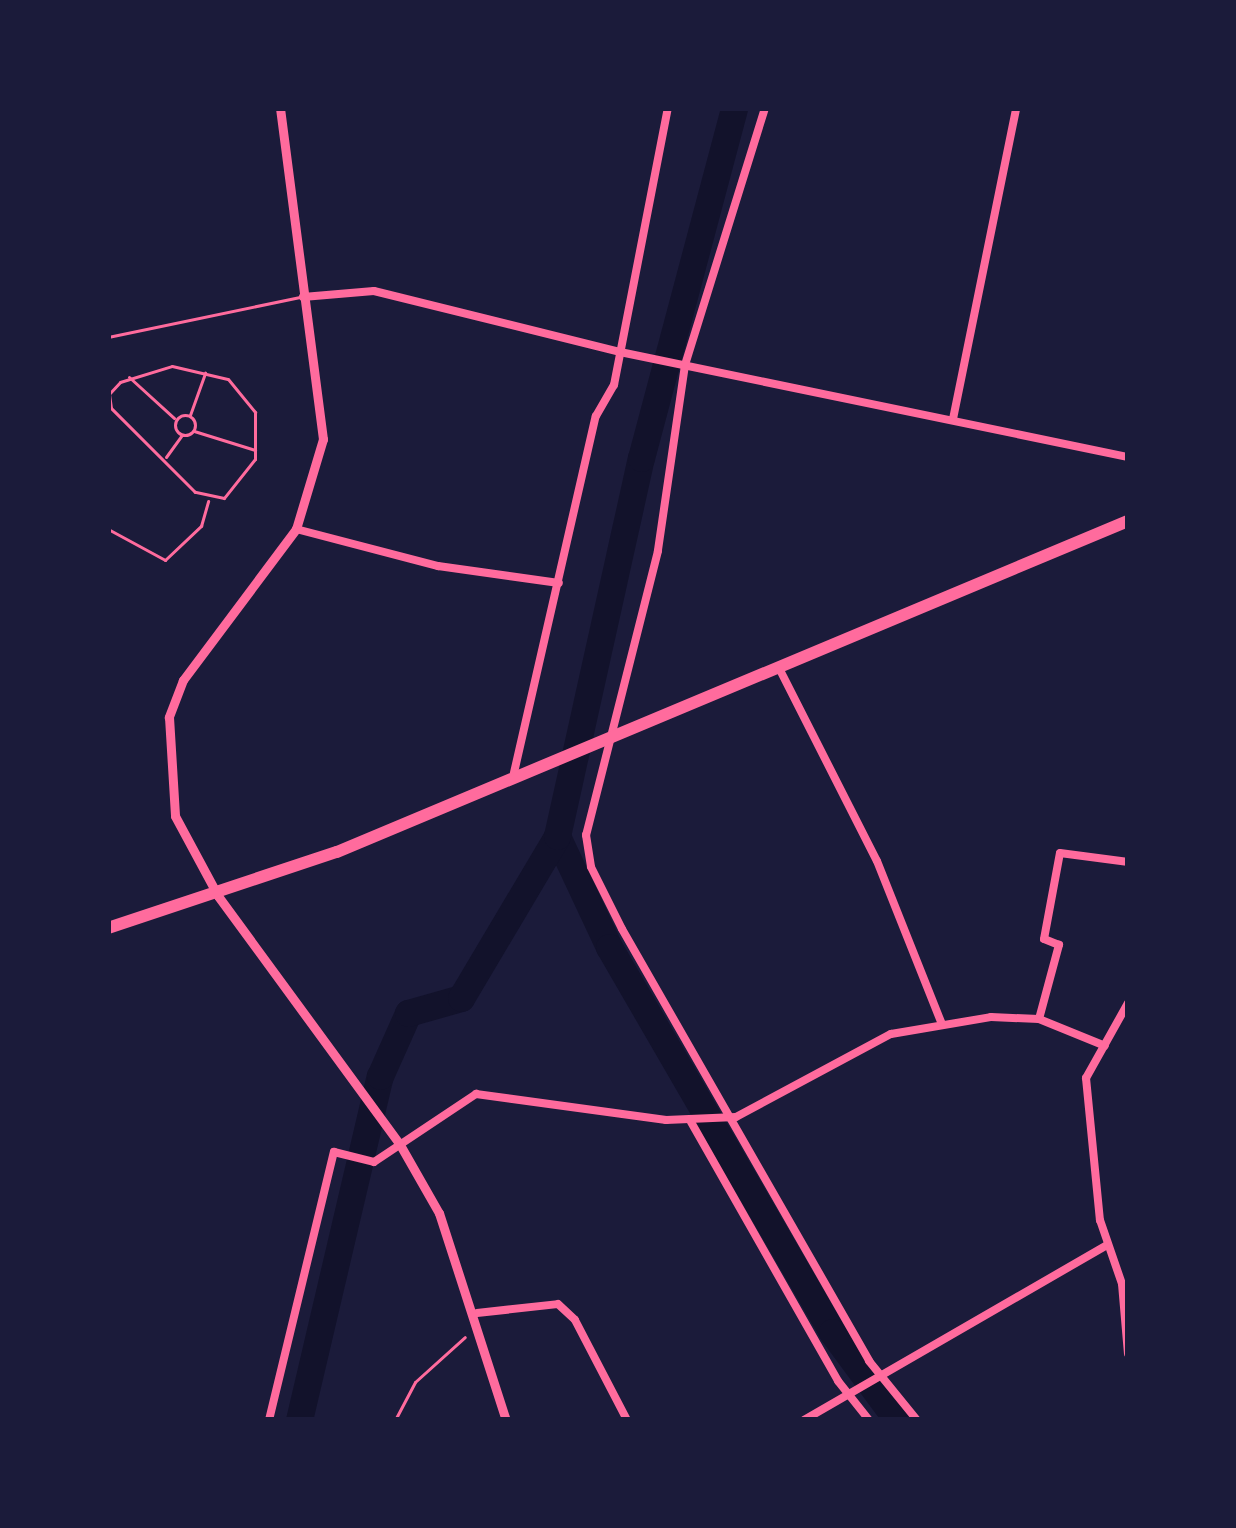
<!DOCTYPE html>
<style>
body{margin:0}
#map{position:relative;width:1236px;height:1528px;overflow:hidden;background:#1b1b3a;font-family:"Work Sans",sans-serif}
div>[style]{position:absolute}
.river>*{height:27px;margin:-13.5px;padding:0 13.5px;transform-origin:13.5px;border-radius:13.5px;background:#12122b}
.path>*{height:3px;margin:-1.5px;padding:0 1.5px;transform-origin:1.5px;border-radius:1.5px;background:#ff6b9d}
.path>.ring{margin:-1.5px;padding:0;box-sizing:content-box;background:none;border:3px solid #ff6b9d;border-radius:50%}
.service>*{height:3px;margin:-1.5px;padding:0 1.5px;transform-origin:1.5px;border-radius:1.5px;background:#ff6b9d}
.minor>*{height:8px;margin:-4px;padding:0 4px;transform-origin:4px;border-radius:4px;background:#ff6b9d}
.tertiary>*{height:9px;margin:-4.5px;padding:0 4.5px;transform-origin:4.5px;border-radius:4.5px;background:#ff6b9d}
.primary>*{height:12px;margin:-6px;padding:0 6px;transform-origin:6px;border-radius:6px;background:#ff6b9d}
span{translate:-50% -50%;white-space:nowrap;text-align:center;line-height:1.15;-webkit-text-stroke:9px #1b1b3a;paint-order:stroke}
.frame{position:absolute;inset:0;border:111px solid #1b1b3a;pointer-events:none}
</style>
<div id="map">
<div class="river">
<div style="left:557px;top:836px;width:123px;rotate:64.9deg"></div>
<div style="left:609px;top:947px;width:445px;rotate:59.9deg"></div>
<div style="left:832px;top:1332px;width:109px;rotate:53.5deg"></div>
<div style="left:299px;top:1420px;width:353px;rotate:-76.8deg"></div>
<div style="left:380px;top:1076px;width:69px;rotate:-66deg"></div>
<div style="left:408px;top:1013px;width:55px;rotate:-15.8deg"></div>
<div style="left:461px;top:998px;width:188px;rotate:-59.3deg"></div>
<div style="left:557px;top:836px;width:387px;rotate:-77.5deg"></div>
<div style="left:641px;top:458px;width:362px;rotate:-75.1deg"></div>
</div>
<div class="path">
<div style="left:172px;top:366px;width:57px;rotate:13.1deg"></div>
<div style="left:228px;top:379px;width:43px;rotate:50.7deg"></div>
<div style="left:255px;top:412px;width:47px;rotate:90deg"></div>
<div style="left:255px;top:459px;width:50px;rotate:128.5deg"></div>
<div style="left:224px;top:498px;width:30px;rotate:-168deg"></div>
<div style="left:195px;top:492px;width:119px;rotate:-135deg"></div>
<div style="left:111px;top:408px;width:14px;rotate:-98deg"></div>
<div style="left:109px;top:394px;width:16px;rotate:-47deg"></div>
<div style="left:120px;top:382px;width:54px;rotate:-17.1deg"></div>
<div style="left:129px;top:377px;width:61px;rotate:42.3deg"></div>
<div class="ring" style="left:175px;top:415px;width:17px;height:17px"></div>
<div style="left:190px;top:415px;width:45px;rotate:-70.3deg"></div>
<div style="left:194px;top:431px;width:64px;rotate:17.3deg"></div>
<div style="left:166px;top:457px;width:26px;rotate:-54deg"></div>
<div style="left:108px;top:529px;width:65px;rotate:28.5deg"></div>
<div style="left:165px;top:560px;width:50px;rotate:-43.4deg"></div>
<div style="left:201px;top:526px;width:26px;rotate:-74deg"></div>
<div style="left:395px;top:1420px;width:43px;rotate:-62.2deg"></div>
<div style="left:415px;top:1382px;width:67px;rotate:-42deg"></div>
</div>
<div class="service">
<div style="left:108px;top:337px;width:196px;rotate:-11.8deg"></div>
</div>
<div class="minor">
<div style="left:765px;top:108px;width:269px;rotate:107.3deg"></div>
<div style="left:685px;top:365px;width:188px;rotate:98.3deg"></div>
<div style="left:658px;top:551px;width:293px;rotate:104.2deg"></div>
<div style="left:586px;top:835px;width:32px;rotate:81deg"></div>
<div style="left:591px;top:867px;width:69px;rotate:63.4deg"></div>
<div style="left:622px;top:929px;width:498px;rotate:60.2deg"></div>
<div style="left:869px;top:1361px;width:76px;rotate:50.9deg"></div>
<div style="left:303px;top:297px;width:71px;rotate:-4.8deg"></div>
<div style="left:374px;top:291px;width:253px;rotate:13.9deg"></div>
<div style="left:620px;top:352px;width:519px;rotate:11.68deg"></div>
<div style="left:953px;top:419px;width:317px;rotate:-78.5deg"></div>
<div style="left:296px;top:529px;width:147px;rotate:14.6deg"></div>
<div style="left:438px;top:566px;width:122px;rotate:8deg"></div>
<div style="left:779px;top:668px;width:216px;rotate:63.1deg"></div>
<div style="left:877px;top:861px;width:175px;rotate:68.3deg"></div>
<div style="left:513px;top:777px;width:370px;rotate:-77.1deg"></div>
<div style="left:596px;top:416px;width:36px;rotate:-60deg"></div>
<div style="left:614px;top:385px;width:282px;rotate:-79deg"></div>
<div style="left:1128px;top:1003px;width:86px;rotate:119.2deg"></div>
<div style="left:1086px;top:1078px;width:143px;rotate:84.4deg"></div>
<div style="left:1100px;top:1220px;width:68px;rotate:71deg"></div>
<div style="left:1122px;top:1284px;width:70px;rotate:85.1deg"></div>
<div style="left:1039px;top:1019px;width:77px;rotate:-74.9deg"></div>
<div style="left:1059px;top:945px;width:16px;rotate:-158deg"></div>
<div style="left:1044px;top:939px;width:87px;rotate:-79.5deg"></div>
<div style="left:1060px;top:853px;width:69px;rotate:7.5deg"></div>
<div style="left:691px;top:1122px;width:298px;rotate:60.4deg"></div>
<div style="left:838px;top:1381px;width:50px;rotate:51.5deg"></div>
<div style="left:477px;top:1313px;width:81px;rotate:-6.3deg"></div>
<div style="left:558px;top:1304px;width:23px;rotate:43deg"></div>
<div style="left:575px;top:1320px;width:113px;rotate:62.5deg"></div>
<div style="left:269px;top:1420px;width:276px;rotate:-76.4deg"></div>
<div style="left:334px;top:1152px;width:41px;rotate:14deg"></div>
<div style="left:374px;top:1162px;width:123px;rotate:-33.7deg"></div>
<div style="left:476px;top:1094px;width:192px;rotate:7.8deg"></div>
<div style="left:666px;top:1120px;width:70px;rotate:-2.5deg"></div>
<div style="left:736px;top:1117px;width:176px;rotate:-28.2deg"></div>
<div style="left:891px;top:1034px;width:101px;rotate:-9.6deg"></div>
<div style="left:991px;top:1017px;width:48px;rotate:2.4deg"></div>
<div style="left:1039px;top:1019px;width:71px;rotate:22.2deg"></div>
<div style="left:804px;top:1420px;width:348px;rotate:-30deg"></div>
</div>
<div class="tertiary">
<div style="left:280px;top:108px;width:334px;rotate:82.6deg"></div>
<div style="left:323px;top:439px;width:94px;rotate:106.7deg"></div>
<div style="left:296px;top:529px;width:189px;rotate:126.8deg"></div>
<div style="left:183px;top:680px;width:40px;rotate:111deg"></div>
<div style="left:169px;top:717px;width:99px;rotate:86.5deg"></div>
<div style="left:175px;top:816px;width:91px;rotate:61.7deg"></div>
<div style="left:218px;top:896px;width:306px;rotate:53.8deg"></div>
<div style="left:399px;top:1143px;width:81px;rotate:60.3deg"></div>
<div style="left:439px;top:1213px;width:218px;rotate:72.1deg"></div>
</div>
<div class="primary">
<div style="left:108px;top:928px;width:241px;rotate:-18.4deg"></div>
<div style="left:337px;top:852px;width:857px;rotate:-22.71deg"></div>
</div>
<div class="frame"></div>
</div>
